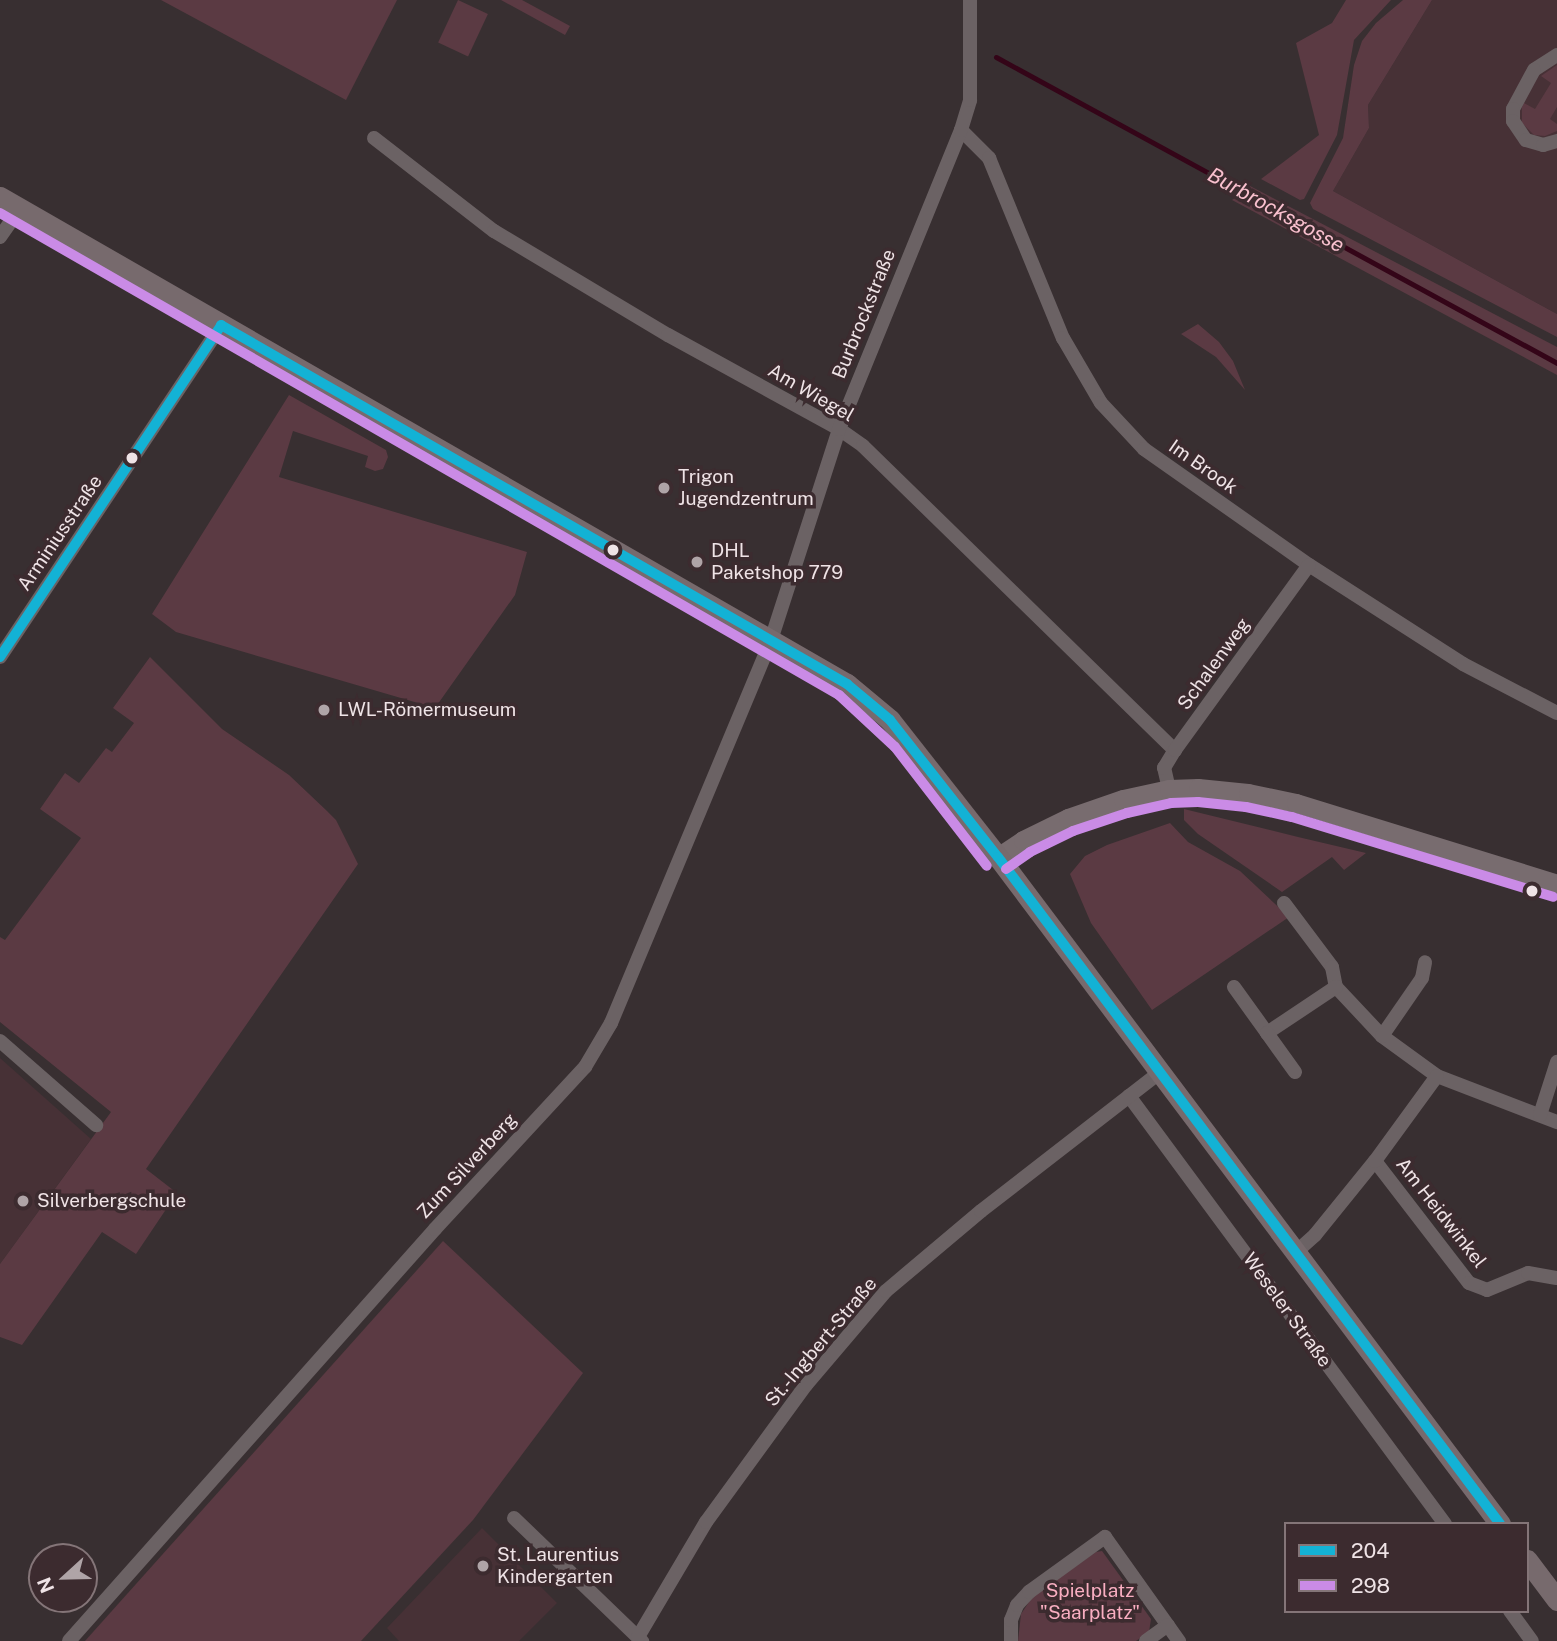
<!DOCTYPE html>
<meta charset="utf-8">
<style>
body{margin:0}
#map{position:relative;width:1557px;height:1641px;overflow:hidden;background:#382f31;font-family:"Public Sans",sans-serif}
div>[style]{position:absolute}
.built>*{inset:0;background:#473136}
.green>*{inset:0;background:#5b3a43;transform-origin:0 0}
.stream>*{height:5px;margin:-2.5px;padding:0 2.5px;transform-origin:2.5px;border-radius:2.5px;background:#340518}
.street>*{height:14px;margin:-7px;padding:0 7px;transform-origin:7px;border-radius:7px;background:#6b6264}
.secondary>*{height:19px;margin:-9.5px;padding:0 9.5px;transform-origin:9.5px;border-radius:9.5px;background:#786c6f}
.primary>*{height:21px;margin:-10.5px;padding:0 10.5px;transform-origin:10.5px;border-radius:10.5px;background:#776a6d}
.bus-1>*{height:10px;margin:-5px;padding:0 5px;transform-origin:5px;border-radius:5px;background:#13b2d5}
.bus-2>*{height:10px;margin:-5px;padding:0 5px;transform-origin:5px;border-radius:5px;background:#ca8be6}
.dots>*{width:19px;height:19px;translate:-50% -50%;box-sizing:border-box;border:4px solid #3c2b2f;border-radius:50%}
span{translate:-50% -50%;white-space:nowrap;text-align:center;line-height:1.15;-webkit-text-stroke:7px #3c2b2f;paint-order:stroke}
.street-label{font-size:19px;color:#efe3e6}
.poi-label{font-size:19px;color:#efe3e6}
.left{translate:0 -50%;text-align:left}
.park-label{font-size:19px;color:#f9aec1}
.water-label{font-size:21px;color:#f9c0ce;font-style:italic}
.legend{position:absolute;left:1284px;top:1522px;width:245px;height:91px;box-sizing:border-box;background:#3c2b2f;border:2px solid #847578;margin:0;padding:9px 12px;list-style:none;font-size:21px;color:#efe3e6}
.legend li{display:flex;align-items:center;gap:14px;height:35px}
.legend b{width:35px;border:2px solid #847578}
.north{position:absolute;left:28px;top:1543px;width:70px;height:70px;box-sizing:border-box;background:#3c2b2f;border:2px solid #847578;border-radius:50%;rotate:248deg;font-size:19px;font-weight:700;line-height:28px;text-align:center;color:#efe3e6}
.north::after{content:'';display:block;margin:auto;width:24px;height:32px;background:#afa4a7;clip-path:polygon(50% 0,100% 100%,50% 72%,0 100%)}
</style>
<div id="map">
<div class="built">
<div style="clip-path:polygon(1432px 0,1557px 0,1557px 314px,1333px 191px,1369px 128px,1368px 105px)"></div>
<div style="clip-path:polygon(0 1058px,91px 1139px,0 1264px)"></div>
<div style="clip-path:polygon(482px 1528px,557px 1603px,519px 1641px,399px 1641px,387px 1628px)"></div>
</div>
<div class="green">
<div style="clip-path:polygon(161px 0,397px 0,346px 100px)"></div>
<div style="left:458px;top:0;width:33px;height:47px;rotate:25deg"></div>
<div style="clip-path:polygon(501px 0,522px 0,570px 26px,565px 35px)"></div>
<div style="clip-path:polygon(1346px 0,1391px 0,1354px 40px,1337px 135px,1304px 199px,1300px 200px,1261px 179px,1319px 135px,1296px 43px,1332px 23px)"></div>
<div style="clip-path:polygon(1403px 0,1432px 0,1368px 105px,1369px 128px,1333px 191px,1557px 314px,1557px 337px,1313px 209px,1310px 203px,1343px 138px,1354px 65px,1362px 41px,1376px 23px)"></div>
<div style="clip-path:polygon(1557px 65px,1557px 107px,1550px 119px,1557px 124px,1557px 131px,1545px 136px,1534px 135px,1522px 123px,1522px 107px,1524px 103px,1535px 109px,1551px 83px,1541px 76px)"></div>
<div style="clip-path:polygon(1250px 186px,1557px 347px,1557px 375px,1232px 200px)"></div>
<div style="clip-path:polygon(1198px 324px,1219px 342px,1233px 361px,1245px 390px,1216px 357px,1181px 334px)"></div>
<div style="clip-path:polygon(289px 395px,386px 450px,388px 457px,383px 469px,375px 471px,365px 467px,368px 456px,293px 431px,279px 477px,527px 552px,515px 595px,435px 708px,176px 632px,152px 614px)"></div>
<div style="clip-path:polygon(150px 657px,222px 729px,289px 775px,327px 811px,336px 820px,358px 864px,146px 1169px,177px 1193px,136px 1254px,102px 1232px,22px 1345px,0 1337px,0 1264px,111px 1112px,0 1022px,0 937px,5px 940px,81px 838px,40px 809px,65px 773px,79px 783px,106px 748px,112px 752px,134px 723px,113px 708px)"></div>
<div style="clip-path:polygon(1184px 809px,1298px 837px,1366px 853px,1344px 870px,1332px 857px,1282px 892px,1198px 834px,1184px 820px)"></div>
<div style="clip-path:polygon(1170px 823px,1188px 842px,1240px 871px,1289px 917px,1152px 1010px,1091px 923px,1070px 874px,1085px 856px,1107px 845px)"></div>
<div style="clip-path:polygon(443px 1241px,583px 1373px,473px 1520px,361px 1641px,85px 1641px)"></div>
<div style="clip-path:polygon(1102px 1551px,1151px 1619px,1149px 1632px,1136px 1641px,1018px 1641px,1021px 1614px,1033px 1596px,1096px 1552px)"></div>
</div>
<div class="stream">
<div style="left:996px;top:57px;width:639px;rotate:28.61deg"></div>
</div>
<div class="street">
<div style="left:1557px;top:55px;width:27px;rotate:147deg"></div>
<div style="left:1534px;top:70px;width:44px;rotate:118.3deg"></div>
<div style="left:1513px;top:109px;width:12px;rotate:90deg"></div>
<div style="left:1513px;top:121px;width:23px;rotate:56deg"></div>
<div style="left:1526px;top:140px;width:18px;rotate:16deg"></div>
<div style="left:1543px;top:145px;width:15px;rotate:-16deg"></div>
<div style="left:961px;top:130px;width:40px;rotate:45deg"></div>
<div style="left:989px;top:158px;width:195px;rotate:67.7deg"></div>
<div style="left:1063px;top:338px;width:75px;rotate:59.7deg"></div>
<div style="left:1101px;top:403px;width:63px;rotate:46.9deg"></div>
<div style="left:1144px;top:449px;width:202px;rotate:35.1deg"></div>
<div style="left:1309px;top:565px;width:183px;rotate:32.7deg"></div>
<div style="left:1463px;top:664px;width:106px;rotate:27.5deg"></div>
<div style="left:374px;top:138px;width:152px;rotate:37.8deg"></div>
<div style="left:494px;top:231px;width:203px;rotate:30.9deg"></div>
<div style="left:668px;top:335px;width:195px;rotate:28.8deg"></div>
<div style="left:839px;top:429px;width:29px;rotate:35deg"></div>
<div style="left:863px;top:446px;width:436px;rotate:44.3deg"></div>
<div style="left:0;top:237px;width:35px;rotate:-55deg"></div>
<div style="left:0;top:657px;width:399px;rotate:-56.3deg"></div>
<div style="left:1169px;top:789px;width:22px;rotate:-103deg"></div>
<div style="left:1164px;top:768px;width:21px;rotate:-59deg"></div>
<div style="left:1175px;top:750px;width:228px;rotate:-54.1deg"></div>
<div style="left:1284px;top:903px;width:80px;rotate:53.1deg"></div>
<div style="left:1332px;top:967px;width:20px;rotate:79deg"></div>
<div style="left:1336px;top:987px;width:67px;rotate:46.8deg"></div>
<div style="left:1382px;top:1036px;width:68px;rotate:36deg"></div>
<div style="left:1437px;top:1076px;width:129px;rotate:21deg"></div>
<div style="left:1234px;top:987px;width:57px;rotate:54.3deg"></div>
<div style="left:1267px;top:1033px;width:83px;rotate:-33.7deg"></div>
<div style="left:1267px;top:1033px;width:48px;rotate:54.3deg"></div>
<div style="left:1382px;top:1036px;width:70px;rotate:-55.4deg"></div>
<div style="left:1422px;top:978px;width:16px;rotate:-79deg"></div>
<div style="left:0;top:1041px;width:128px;rotate:41.2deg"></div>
<div style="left:1129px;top:1096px;width:532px;rotate:53.56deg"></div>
<div style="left:1540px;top:1115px;width:56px;rotate:-72.2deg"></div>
<div style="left:1375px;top:1161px;width:154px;rotate:52.4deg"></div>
<div style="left:1469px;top:1283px;width:19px;rotate:21deg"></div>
<div style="left:1487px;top:1290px;width:44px;rotate:-22.5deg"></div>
<div style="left:1528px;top:1273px;width:29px;rotate:10deg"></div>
<div style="left:1295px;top:1253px;width:27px;rotate:-42deg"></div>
<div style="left:1315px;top:1235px;width:95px;rotate:-51deg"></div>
<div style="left:1375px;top:1161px;width:105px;rotate:-53.9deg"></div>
<div style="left:514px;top:1518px;width:178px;rotate:43.9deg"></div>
<div style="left:1510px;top:1611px;width:37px;rotate:54deg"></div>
<div style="left:638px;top:1637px;width:134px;rotate:-59.4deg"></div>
<div style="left:706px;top:1522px;width:170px;rotate:-53.9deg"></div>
<div style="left:806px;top:1385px;width:123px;rotate:-49.6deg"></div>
<div style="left:886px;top:1291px;width:124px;rotate:-40.1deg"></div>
<div style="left:981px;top:1211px;width:225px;rotate:-37.8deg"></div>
<div style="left:69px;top:1641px;width:551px;rotate:-48.38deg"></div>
<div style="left:435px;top:1229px;width:221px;rotate:-47.2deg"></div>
<div style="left:585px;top:1067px;width:51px;rotate:-59.4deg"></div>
<div style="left:611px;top:1023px;width:415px;rotate:-67.3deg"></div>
<div style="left:771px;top:640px;width:222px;rotate:-72.1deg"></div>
<div style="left:839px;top:429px;width:323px;rotate:-67.8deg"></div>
<div style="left:961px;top:130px;width:31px;rotate:-73deg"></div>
<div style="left:970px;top:100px;width:100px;rotate:-90deg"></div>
<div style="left:1011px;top:1641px;width:21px;rotate:-90deg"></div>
<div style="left:1011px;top:1620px;width:16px;rotate:-68deg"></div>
<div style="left:1017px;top:1605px;width:18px;rotate:-47deg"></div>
<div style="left:1029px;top:1592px;width:94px;rotate:-35.9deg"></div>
<div style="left:1105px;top:1537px;width:128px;rotate:54.6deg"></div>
<div style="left:1146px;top:1641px;width:27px;rotate:-36deg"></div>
</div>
<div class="secondary">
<div style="left:998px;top:857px;width:30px;rotate:-34deg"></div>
<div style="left:1023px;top:840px;width:50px;rotate:-26.1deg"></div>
<div style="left:1068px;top:818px;width:58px;rotate:-19.1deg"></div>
<div style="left:1123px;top:799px;width:47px;rotate:-12.3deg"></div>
<div style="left:1169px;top:789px;width:29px;rotate:-2deg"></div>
<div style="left:1198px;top:788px;width:50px;rotate:5.7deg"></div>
<div style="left:1248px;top:793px;width:49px;rotate:11.8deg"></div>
<div style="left:1296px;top:803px;width:273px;rotate:17.2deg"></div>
</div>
<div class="primary">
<div style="left:0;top:197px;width:977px;rotate:29.9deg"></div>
<div style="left:847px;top:684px;width:56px;rotate:39.9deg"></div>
<div style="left:890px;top:720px;width:174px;rotate:51.8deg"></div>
<div style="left:998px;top:857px;width:835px;rotate:53.03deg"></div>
<div style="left:1527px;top:1560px;width:50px;rotate:53.1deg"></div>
</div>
<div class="bus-1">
<div style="left:221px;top:325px;width:722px;rotate:29.83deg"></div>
<div style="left:847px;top:684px;width:56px;rotate:39.9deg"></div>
<div style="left:890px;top:720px;width:174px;rotate:51.8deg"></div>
<div style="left:998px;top:857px;width:835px;rotate:53.03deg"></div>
<div style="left:0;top:657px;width:399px;rotate:-56.3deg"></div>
</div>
<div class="bus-2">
<div style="left:0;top:213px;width:968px;rotate:29.88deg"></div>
<div style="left:839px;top:695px;width:76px;rotate:42.9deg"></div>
<div style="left:895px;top:747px;width:150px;rotate:52.3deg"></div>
<div style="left:1006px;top:869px;width:29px;rotate:-35deg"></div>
<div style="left:1030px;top:852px;width:48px;rotate:-26deg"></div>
<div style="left:1073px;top:831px;width:57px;rotate:-18.4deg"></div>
<div style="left:1127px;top:813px;width:45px;rotate:-12.8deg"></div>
<div style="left:1171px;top:803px;width:27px;rotate:-2deg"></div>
<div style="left:1198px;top:802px;width:48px;rotate:5.9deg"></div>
<div style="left:1246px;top:807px;width:47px;rotate:12.3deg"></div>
<div style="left:1292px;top:817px;width:273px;rotate:17deg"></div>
</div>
<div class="dots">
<div style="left:132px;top:458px;background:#efe3e6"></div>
<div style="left:664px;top:488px;background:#afa4a7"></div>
<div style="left:613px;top:550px;background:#efe3e6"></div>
<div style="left:697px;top:562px;background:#afa4a7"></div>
<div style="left:324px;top:710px;background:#afa4a7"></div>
<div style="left:1532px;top:891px;background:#efe3e6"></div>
<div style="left:23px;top:1201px;background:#afa4a7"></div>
<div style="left:483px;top:1566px;background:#afa4a7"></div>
</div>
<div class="street-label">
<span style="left:864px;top:314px;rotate:-68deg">Burbrockstraße</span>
<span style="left:811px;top:393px;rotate:30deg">Am Wiegel</span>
<span style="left:1203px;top:467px;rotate:35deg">Im Brook</span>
<span style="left:60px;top:533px;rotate:-56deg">Arminiusstraße</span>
<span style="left:1214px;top:664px;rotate:-54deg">Schalenweg</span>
<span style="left:467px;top:1166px;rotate:-47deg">Zum Silverberg</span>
<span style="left:1441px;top:1213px;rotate:52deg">Am Heidwinkel</span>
<span style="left:1287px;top:1310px;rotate:54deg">Weseler Straße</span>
<span style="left:821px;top:1342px;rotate:-50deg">St.-Ingbert-Straße</span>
</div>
<div class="poi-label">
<span class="left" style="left:678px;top:488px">Trigon<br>Jugendzentrum</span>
<span class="left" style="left:711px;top:562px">DHL<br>Paketshop 779</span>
<span class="left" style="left:338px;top:710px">LWL-Römermuseum</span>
<span class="left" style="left:37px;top:1201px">Silverbergschule</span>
<span class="left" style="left:497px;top:1566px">St. Laurentius<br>Kindergarten</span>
</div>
<div class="park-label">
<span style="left:1090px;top:1602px">Spielplatz<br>"Saarplatz"</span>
</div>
<div class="water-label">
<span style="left:1276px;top:210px;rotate:29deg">Burbrocksgosse</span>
</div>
<ul class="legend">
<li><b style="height:9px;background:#13b2d5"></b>204</li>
<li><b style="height:9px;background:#ca8be6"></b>298</li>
</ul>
<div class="north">N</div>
</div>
